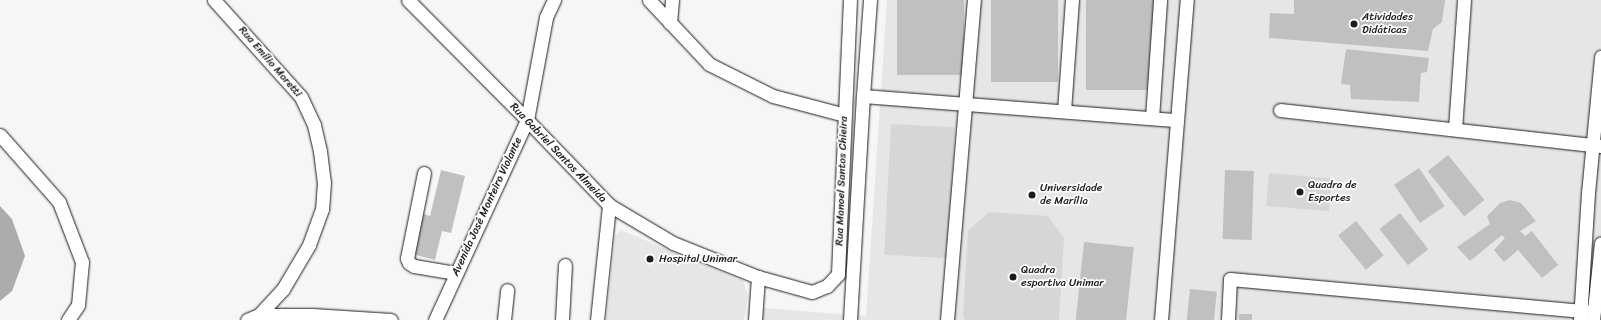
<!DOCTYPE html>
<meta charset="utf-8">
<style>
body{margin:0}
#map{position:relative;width:1601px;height:320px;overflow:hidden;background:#f6f6f6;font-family:Sriracha,sans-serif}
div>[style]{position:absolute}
.built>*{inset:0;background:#e6e6e6}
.green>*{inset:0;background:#d6d6d6;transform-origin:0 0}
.water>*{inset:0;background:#acacac}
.building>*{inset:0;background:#c0c0c0;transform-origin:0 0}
.roads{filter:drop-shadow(0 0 1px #1c1c1c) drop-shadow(0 0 1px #1c1c1c)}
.minor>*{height:13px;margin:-6.5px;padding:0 6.5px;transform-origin:6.5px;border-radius:6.5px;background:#fff}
.dots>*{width:11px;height:11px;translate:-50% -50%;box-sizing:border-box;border:2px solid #fff;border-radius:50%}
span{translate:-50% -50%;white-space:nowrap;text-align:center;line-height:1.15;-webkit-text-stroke:3.5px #fff;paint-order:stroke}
.poi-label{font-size:11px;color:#1c1c1c}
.left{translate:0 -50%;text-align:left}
.street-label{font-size:11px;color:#1c1c1c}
</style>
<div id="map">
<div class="built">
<div style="clip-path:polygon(887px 0,1601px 0,1601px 320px,762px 320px,763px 308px,866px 316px)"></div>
<div style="clip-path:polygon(621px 230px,743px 281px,748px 296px,744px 320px,606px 320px,615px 236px)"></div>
</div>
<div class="green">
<div style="left:891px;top:124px;width:64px;height:131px;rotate:3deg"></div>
<div style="left:1269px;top:173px;width:63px;height:33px;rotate:5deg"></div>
<div style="clip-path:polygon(989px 212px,1048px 216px,1064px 238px,1059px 320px,965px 320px,963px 317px,968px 231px)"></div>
</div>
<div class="water">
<div style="clip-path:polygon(0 206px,12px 219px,25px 256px,12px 291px,0 301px)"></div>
</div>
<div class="building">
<div style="left:897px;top:0;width:67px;height:75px"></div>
<div style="left:991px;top:0;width:67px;height:82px"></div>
<div style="left:1086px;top:0;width:68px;height:90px"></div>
<div style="clip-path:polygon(1294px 0,1445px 0,1442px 22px,1433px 29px,1428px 51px,1269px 38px,1270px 13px,1294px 14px)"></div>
<div style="clip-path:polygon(1346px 49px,1429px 58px,1427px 72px,1421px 73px,1419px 102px,1351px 99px,1350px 85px,1341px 84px)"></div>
<div style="left:1448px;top:155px;width:58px;height:26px;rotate:51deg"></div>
<div style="left:1419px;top:168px;width:46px;height:30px;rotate:56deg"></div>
<div style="clip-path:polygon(441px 170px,465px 176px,451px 233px,442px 231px,435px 260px,412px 254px,421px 213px,430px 216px)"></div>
<div style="left:1225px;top:170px;width:29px;height:69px;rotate:2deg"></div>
<div style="clip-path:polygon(1510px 200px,1521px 203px,1536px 221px,1520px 231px,1525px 236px,1532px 231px,1558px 265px,1542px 278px,1518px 250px,1504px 262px,1494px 250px,1505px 238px,1502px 235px,1470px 261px,1457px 247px,1490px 224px,1487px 216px,1500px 203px)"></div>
<div style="left:1400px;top:213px;width:46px;height:26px;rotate:52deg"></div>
<div style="left:1356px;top:221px;width:44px;height:23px;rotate:51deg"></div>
<div style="left:1084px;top:242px;width:50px;height:78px;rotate:6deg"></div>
<div style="left:1190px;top:289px;width:27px;height:31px;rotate:6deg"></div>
<div style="left:1239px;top:314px;width:13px;height:6px"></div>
</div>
<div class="roads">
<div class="minor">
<div style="left:214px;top:0;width:130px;rotate:48.1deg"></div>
<div style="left:301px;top:97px;width:31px;rotate:65deg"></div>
<div style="left:314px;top:125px;width:27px;rotate:77deg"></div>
<div style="left:320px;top:151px;width:31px;rotate:83deg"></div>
<div style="left:324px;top:182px;width:27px;rotate:94deg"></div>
<div style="left:322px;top:209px;width:38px;rotate:110deg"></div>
<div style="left:309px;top:245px;width:51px;rotate:120.6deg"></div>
<div style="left:283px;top:289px;width:35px;rotate:133deg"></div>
<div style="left:259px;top:315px;width:13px;rotate:157deg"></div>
<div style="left:408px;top:0;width:169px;rotate:45.2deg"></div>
<div style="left:527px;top:120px;width:118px;rotate:46deg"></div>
<div style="left:609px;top:205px;width:74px;rotate:30.7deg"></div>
<div style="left:673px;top:243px;width:92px;rotate:21.8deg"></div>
<div style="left:758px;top:277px;width:56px;rotate:15.5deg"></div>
<div style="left:812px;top:292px;width:16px;rotate:-22deg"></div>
<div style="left:827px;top:286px;width:16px;rotate:-47deg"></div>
<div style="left:838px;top:274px;width:274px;rotate:-87.5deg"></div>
<div style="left:649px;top:0;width:88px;rotate:46.8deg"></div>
<div style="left:709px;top:64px;width:72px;rotate:26.6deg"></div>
<div style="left:773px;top:96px;width:74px;rotate:14.8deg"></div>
<div style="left:870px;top:0;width:96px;rotate:94.2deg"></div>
<div style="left:863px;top:96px;width:315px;rotate:4.4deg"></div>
<div style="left:670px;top:23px;width:23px;rotate:-85deg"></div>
<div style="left:1280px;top:110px;width:323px;rotate:6.4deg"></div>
<div style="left:1064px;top:111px;width:111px;rotate:-85.9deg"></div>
<div style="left:1152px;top:118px;width:118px;rotate:-86.1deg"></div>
<div style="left:1455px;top:129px;width:129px;rotate:-86deg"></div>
<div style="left:0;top:135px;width:89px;rotate:48.6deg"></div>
<div style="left:59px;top:202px;width:64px;rotate:69deg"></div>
<div style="left:82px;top:262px;width:43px;rotate:95.3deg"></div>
<div style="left:78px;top:305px;width:18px;rotate:124deg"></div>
<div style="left:424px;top:173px;width:87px;rotate:101.3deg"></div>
<div style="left:407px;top:258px;width:5px;rotate:68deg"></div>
<div style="left:409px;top:263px;width:6px;rotate:31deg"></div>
<div style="left:414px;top:266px;width:43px;rotate:9.5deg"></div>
<div style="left:259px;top:315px;width:53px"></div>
<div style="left:312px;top:315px;width:79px;rotate:3.6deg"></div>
<div style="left:435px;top:320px;width:220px;rotate:-65.3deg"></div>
<div style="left:527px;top:120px;width:105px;rotate:-79.5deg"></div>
<div style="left:546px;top:17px;width:19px;rotate:-65deg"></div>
<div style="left:504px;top:320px;width:30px;rotate:-84deg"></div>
<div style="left:562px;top:320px;width:55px;rotate:-86.9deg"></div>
<div style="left:597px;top:320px;width:116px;rotate:-84deg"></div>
<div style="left:755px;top:320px;width:43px;rotate:-86deg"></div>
<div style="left:850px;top:320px;width:224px;rotate:-86.7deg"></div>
<div style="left:947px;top:320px;width:321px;rotate:-85.2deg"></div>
<div style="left:1161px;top:320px;width:321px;rotate:-85.4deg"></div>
<div style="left:1228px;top:320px;width:41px;rotate:-87.2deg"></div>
<div style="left:1230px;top:279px;width:365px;rotate:5.2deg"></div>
<div style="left:1580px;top:320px;width:127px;rotate:-86.4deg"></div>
<div style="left:1588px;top:193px;width:137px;rotate:-84.5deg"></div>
<div style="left:1593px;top:320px;width:77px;rotate:-84.1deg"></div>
</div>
</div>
<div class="dots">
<div style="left:1354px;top:24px;background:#1c1c1c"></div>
<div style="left:1300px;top:192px;background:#1c1c1c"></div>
<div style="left:1032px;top:195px;background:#1c1c1c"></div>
<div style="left:650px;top:259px;background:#1c1c1c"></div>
<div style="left:1013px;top:277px;background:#1c1c1c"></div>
</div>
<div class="poi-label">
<span class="left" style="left:1362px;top:24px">Atividades<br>Didáticas</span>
<span class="left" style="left:1308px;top:192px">Quadra de<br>Esportes</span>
<span class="left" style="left:1040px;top:195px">Universidade<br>de Marília</span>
<span class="left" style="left:659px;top:259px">Hospital Unimar</span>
<span class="left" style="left:1021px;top:277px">Quadra<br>esportiva Unimar</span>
</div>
<div class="street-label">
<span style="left:270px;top:62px;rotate:49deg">Rua Emílio Moretti</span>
<span style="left:558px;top:153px;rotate:46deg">Rua Gabriel Santos Almeida</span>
<span style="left:842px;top:181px;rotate:-88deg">Rua Manoel Santos Chieira</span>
<span style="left:487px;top:207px;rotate:-65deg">Avenida José Monteiro Violante</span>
</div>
</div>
